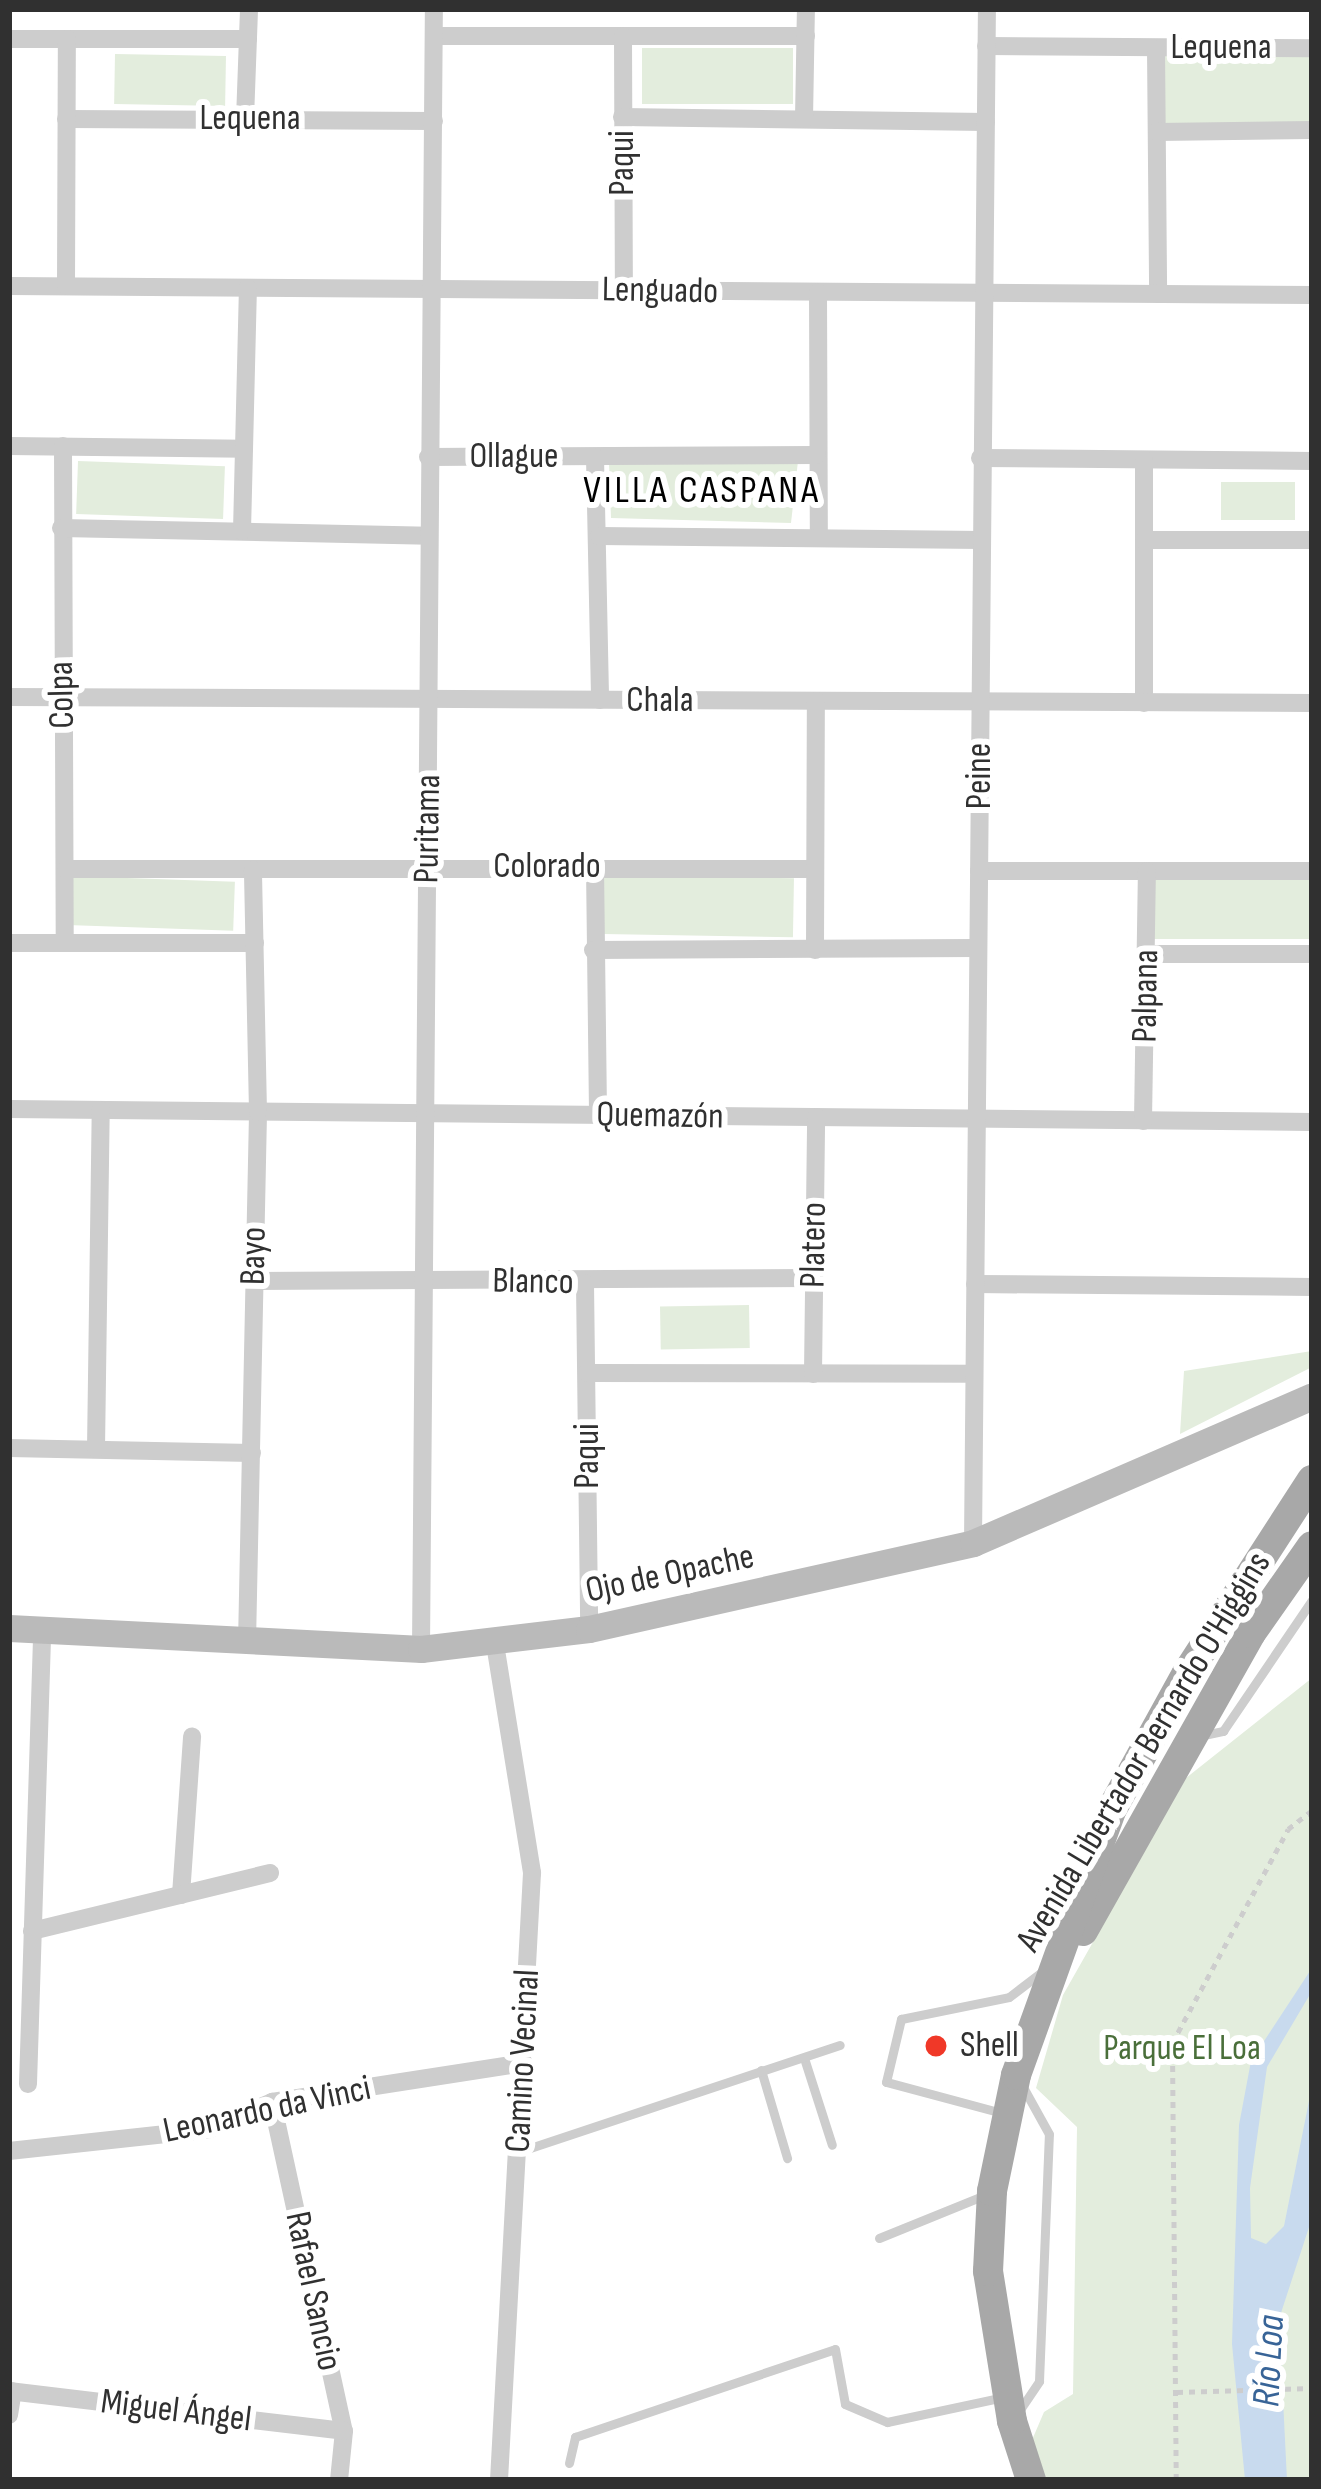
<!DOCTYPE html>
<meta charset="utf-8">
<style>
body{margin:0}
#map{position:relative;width:1321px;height:2489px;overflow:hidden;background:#fff;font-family:"Sofia Sans Condensed",sans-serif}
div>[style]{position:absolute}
.green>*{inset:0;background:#e3eddd;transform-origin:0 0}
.water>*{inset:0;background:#c8daee}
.path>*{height:4.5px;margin-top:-2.25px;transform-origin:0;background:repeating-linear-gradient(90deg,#cdcdcd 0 6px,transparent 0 12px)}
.lane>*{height:9px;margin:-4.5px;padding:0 4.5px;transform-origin:4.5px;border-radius:4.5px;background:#cdcdcd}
.street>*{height:18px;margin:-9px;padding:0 9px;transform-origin:9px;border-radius:9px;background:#cdcdcd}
.secondary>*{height:27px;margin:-13.5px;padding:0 13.5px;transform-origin:13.5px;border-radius:13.5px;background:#bababa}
.primary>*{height:30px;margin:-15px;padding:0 15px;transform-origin:15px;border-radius:15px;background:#a8a8a8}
.dots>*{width:33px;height:33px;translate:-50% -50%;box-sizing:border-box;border:6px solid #fff;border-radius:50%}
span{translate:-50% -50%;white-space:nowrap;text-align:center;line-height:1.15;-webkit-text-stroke:12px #fff;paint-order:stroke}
.street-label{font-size:36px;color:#303030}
.poi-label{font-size:36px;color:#303030}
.left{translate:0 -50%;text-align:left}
.park-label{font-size:36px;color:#4a6f3a}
.neighbourhood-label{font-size:39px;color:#000;letter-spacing:3px}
.water-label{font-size:39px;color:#386497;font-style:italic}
.frame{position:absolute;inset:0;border:12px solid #303030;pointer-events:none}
</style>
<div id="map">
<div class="green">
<div style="left:642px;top:48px;width:151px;height:56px"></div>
<div style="left:115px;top:54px;width:111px;height:50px;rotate:1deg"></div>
<div style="left:1312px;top:54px;width:70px;height:147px;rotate:90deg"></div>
<div style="left:78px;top:461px;width:147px;height:53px;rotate:2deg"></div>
<div style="clip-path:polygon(798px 461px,791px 523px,611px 518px,609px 462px)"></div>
<div style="left:1221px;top:482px;width:74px;height:38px"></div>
<div style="left:604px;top:875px;width:190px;height:59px;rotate:1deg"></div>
<div style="left:69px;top:876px;width:166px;height:49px;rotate:2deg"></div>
<div style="left:1154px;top:876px;width:158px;height:63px"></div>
<div style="left:749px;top:1305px;width:43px;height:89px;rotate:89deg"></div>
<div style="clip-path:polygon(1312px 1351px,1312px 1367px,1180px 1434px,1184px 1371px)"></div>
<div style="clip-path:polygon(1312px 1678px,1312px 2480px,1041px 2480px,1029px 2447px,1044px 2412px,1073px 2394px,1077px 2127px,1036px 2088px,1063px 1995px,1186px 1778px)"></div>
</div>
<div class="water">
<div style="clip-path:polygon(1312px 1968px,1312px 1991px,1267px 2067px,1250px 2188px,1251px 2238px,1266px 2244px,1284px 2226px,1312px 2086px,1312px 2218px,1279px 2319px,1287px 2480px,1245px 2480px,1232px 2344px,1239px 2125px,1251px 2061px)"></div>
</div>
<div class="path">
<div style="left:1177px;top:2392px;width:135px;rotate:-1.7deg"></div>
<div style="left:1176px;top:2480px;width:437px;rotate:-90.5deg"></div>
<div style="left:1172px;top:2043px;width:243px;rotate:-61.5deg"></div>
<div style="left:1288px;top:1829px;width:31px;rotate:-38deg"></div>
</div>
<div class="lane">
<div style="left:1199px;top:1736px;width:25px;rotate:-12deg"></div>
<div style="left:1223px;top:1731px;width:158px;rotate:-55.8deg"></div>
<div style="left:804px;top:2058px;width:91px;rotate:72.2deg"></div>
<div style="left:761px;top:2070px;width:92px;rotate:73.5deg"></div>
<div style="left:1002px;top:2113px;width:120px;rotate:-165deg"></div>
<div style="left:886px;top:2082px;width:65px;rotate:-76.6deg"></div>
<div style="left:901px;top:2019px;width:110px;rotate:-11.5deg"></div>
<div style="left:1009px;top:1997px;width:43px;rotate:-37.4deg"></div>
<div style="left:518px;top:2152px;width:339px;rotate:-18.4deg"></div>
<div style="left:879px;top:2238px;width:114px;rotate:-22.1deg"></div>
<div style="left:1019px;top:2411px;width:36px;rotate:-56deg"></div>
<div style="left:1039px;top:2381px;width:247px;rotate:-87.7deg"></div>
<div style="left:1049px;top:2134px;width:54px;rotate:-119deg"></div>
<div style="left:569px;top:2463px;width:27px;rotate:-77deg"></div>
<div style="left:575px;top:2437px;width:274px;rotate:-18.7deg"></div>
<div style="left:835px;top:2349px;width:56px;rotate:79.7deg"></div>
<div style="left:845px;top:2404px;width:46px;rotate:23.2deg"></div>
<div style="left:887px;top:2422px;width:120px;rotate:-12.1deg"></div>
</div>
<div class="street">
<div style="left:434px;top:36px;width:372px"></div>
<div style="left:623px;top:36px;width:254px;rotate:89.8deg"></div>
<div style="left:9px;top:39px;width:239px"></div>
<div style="left:986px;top:46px;width:326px;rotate:0.4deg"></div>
<div style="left:1156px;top:49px;width:245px;rotate:89.5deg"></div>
<div style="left:622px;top:117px;width:364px;rotate:0.8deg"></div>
<div style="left:66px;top:119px;width:368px;rotate:0.3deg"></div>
<div style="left:245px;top:119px;width:110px;rotate:-87.9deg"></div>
<div style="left:804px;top:119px;width:110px;rotate:-89deg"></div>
<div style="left:1157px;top:132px;width:155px;rotate:-0.7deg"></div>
<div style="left:9px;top:286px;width:1303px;rotate:0.4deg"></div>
<div style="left:66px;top:286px;width:247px;rotate:-89.8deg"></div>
<div style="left:818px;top:292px;width:245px;rotate:89.8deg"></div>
<div style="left:9px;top:446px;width:235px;rotate:0.7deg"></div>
<div style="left:63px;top:446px;width:497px;rotate:89.8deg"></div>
<div style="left:428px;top:457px;width:389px;rotate:-0.3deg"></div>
<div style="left:595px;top:457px;width:243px;rotate:88.8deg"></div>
<div style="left:980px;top:458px;width:332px;rotate:0.5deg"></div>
<div style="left:1144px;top:460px;width:243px;rotate:90deg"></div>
<div style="left:61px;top:528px;width:367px;rotate:1.2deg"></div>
<div style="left:242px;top:531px;width:243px;rotate:-88.6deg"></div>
<div style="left:599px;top:536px;width:383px;rotate:0.6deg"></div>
<div style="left:1144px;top:540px;width:168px"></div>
<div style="left:9px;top:697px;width:1303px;rotate:0.26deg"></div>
<div style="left:595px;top:867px;width:248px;rotate:89.3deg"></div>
<div style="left:66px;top:869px;width:746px"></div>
<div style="left:979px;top:871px;width:333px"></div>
<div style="left:9px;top:943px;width:246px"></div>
<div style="left:593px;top:950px;width:384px;rotate:-0.3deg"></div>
<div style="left:815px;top:950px;width:249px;rotate:-89.8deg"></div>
<div style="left:1147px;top:954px;width:165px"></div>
<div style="left:9px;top:1109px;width:1303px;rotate:0.57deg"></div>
<div style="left:1143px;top:1121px;width:250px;rotate:-89.1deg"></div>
<div style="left:253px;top:1281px;width:560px;rotate:-0.31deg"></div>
<div style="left:585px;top:1283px;width:346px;rotate:89.3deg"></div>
<div style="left:975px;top:1284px;width:337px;rotate:0.5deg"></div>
<div style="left:587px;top:1373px;width:387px;rotate:0.1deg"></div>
<div style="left:813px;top:1374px;width:257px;rotate:-89.3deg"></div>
<div style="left:9px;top:1448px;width:243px;rotate:1.2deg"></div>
<div style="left:96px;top:1449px;width:339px;rotate:-89.2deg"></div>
<div style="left:973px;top:1543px;width:1534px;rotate:-89.48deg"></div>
<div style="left:247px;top:1643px;width:531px;rotate:-88.81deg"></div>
<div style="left:258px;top:1112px;width:242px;rotate:-91.2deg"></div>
<div style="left:495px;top:1644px;width:232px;rotate:80.8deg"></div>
<div style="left:532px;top:1873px;width:608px;rotate:93.11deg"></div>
<div style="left:421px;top:1649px;width:1640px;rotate:-89.55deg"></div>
<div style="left:181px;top:1895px;width:159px;rotate:-86deg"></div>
<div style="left:32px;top:1931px;width:245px;rotate:-13.7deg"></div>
<div style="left:28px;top:2084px;width:454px;rotate:-88.2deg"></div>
<div style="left:272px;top:2102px;width:337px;rotate:77.7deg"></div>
<div style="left:344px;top:2431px;width:49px;rotate:95.8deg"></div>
<div style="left:9px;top:2151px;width:202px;rotate:-6.2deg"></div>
<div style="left:210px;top:2129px;width:68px;rotate:-23.5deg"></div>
<div style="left:272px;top:2102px;width:255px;rotate:-8.8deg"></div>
<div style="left:9px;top:2391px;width:337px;rotate:6.8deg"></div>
<div style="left:9px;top:2415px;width:24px;rotate:-81deg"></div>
</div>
<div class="secondary">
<div style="left:9px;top:1628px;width:413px;rotate:2.9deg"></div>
<div style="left:421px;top:1649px;width:169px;rotate:-6.8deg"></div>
<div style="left:589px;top:1629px;width:394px;rotate:-12.6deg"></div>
<div style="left:973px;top:1543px;width:369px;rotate:-23.4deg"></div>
</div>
<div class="primary">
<div style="left:1083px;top:1931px;width:342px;rotate:-60.6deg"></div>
<div style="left:1251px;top:1633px;width:106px;rotate:-55deg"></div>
<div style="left:1031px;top:2480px;width:62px;rotate:-107.9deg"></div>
<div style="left:1012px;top:2421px;width:152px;rotate:-99.1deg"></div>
<div style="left:988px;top:2271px;width:80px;rotate:-87.1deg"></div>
<div style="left:992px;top:2191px;width:118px;rotate:-78.3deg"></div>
<div style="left:1016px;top:2075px;width:283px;rotate:-70.2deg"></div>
<div style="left:1112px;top:1809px;width:155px;rotate:-61.1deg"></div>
<div style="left:1187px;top:1673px;width:230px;rotate:-57.1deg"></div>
</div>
<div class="dots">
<div style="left:936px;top:2046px;background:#f03828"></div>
</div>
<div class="street-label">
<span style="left:1221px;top:48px">Lequena</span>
<span style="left:250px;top:119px">Lequena</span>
<span style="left:623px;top:163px;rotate:-90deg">Paqui</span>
<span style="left:660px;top:291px;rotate:1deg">Lenguado</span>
<span style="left:514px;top:457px">Ollague</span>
<span style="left:62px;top:695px;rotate:-91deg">Colpa</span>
<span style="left:660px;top:701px">Chala</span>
<span style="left:980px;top:776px;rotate:-90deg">Peine</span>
<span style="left:428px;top:829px;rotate:-89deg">Puritama</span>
<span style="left:547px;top:867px">Colorado</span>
<span style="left:1146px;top:996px;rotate:-89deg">Palpana</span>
<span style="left:660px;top:1116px;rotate:1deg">Quemazón</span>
<span style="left:814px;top:1245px;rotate:-89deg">Platero</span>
<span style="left:254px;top:1256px;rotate:-89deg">Bayo</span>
<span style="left:533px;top:1282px;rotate:1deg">Blanco</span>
<span style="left:588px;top:1456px;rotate:-90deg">Paqui</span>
<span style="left:670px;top:1574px;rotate:-12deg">Ojo de Opache</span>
<span style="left:1144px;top:1752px;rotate:-59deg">Avenida Libertador Bernardo O'Higgins</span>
<span style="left:523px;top:2061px;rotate:-87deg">Camino Vecinal</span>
<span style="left:267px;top:2110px;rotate:-12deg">Leonardo da Vinci</span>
<span style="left:313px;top:2291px;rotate:78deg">Rafael Sancio</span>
<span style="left:176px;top:2411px;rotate:7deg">Miguel Ángel</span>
</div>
<div class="poi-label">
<span class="left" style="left:960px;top:2046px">Shell</span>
</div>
<div class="park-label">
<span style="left:1182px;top:2049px">Parque El Loa</span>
</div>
<div class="neighbourhood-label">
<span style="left:702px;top:491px">VILLA CASPANA</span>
</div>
<div class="water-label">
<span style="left:1270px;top:2361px;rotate:-87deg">Río Loa</span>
</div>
<div class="frame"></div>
</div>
